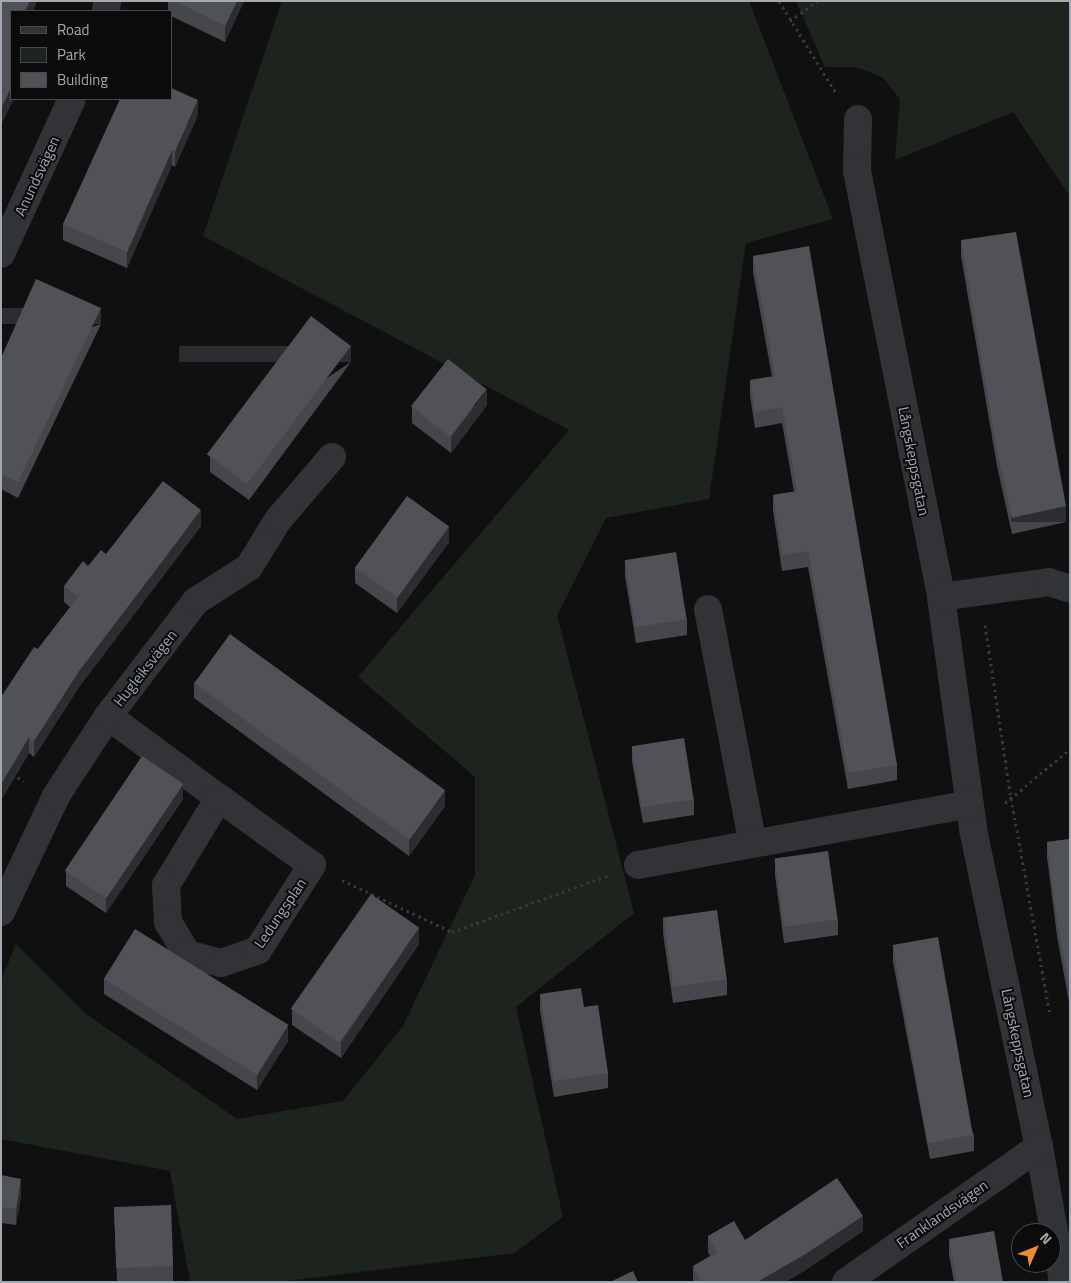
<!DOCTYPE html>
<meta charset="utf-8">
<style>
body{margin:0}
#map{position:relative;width:1071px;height:1283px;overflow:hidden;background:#101011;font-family:"Titillium Web",sans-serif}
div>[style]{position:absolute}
.green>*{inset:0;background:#1d241d}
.path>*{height:3px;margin-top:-1.5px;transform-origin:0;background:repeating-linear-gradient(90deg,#373a3d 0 2.5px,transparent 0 6.5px)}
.minor>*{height:28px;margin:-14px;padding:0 14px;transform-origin:14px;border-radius:14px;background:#313336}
.wall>*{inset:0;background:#46474c}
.shaded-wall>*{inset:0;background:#2c2d30;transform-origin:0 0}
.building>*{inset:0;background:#505257;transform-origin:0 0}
span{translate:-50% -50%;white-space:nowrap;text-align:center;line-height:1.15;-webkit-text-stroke:4px #0b0b0c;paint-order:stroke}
.street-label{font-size:15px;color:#a2a9b1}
.frame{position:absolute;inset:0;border:2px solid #a2a9b1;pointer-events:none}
.legend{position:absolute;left:10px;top:10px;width:162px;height:90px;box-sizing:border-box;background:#0b0b0c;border:1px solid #474a4e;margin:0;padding:6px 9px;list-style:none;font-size:15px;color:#a2a9b1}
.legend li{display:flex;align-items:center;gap:10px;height:25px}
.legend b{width:25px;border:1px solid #474a4e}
.north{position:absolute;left:1011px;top:1223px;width:50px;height:50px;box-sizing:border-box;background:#0b0b0c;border:1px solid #474a4e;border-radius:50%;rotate:46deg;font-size:14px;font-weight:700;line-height:20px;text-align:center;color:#a2a9b1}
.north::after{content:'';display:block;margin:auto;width:18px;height:22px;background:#e78d32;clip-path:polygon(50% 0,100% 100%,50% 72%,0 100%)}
</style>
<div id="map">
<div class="green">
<div style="clip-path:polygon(282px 1px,749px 1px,833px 219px,746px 243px,709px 499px,606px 518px,557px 615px,634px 913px,516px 1007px,563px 1217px,514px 1253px,279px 1282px,190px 1282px,170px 1171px,1px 1139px,1px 980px,16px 944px,85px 1013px,237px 1119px,343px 1101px,403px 1026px,475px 875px,475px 777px,358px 677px,569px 430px,203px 236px)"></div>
<div style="clip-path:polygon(796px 1px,1070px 1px,1070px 196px,1013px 112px,895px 160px,900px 99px,882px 77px,856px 67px,825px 67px)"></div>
</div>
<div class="path">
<div style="left:779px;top:1px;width:108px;rotate:58.2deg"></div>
<div style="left:790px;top:21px;width:34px;rotate:-36deg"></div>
<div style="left:985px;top:625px;width:175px;rotate:81.5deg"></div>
<div style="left:1011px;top:798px;width:219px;rotate:79.8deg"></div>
<div style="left:12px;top:774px;width:14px;rotate:30deg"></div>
<div style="left:1005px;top:803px;width:85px;rotate:-39.7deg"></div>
<div style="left:342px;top:880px;width:122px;rotate:25.3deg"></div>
<div style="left:452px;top:932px;width:165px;rotate:-19.9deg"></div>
</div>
<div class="minor">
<div style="left:106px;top:11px;width:10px;rotate:-84deg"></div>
<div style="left:858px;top:119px;width:52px;rotate:91.1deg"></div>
<div style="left:857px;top:171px;width:434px;rotate:78.8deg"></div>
<div style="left:941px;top:597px;width:234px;rotate:82.1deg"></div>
<div style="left:973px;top:829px;width:325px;rotate:78.3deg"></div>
<div style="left:1039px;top:1147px;width:137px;rotate:79.9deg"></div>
<div style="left:1px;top:254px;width:170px;rotate:-65.4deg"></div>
<div style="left:941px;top:597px;width:109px;rotate:-7.9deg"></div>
<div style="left:1049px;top:582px;width:22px;rotate:18deg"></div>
<div style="left:708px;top:609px;width:239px;rotate:79.2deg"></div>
<div style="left:108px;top:716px;width:138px;rotate:36.5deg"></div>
<div style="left:219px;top:798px;width:102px;rotate:121.3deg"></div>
<div style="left:166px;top:885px;width:37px;rotate:87deg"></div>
<div style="left:168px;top:922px;width:37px;rotate:59deg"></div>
<div style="left:187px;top:954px;width:35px;rotate:15deg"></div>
<div style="left:221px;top:963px;width:39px;rotate:-19deg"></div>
<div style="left:258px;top:950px;width:101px;rotate:-57.6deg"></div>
<div style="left:312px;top:865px;width:115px;rotate:-144.2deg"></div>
<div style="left:638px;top:865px;width:337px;rotate:-10.4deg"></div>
<div style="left:1px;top:912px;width:128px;rotate:-64.6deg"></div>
<div style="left:56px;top:796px;width:95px;rotate:-57deg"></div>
<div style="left:108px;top:716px;width:145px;rotate:-52.6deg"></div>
<div style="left:196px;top:601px;width:63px;rotate:-32.7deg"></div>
<div style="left:249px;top:567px;width:55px;rotate:-58.3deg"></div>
<div style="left:278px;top:520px;width:83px;rotate:-49.4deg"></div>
<div style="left:846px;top:1282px;width:236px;rotate:-35deg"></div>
</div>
<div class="wall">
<div style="clip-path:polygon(168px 1px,244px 1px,225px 42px,171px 16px,171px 11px,168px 11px)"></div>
<div style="clip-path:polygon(198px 115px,175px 167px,172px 165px,127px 268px,63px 240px,63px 224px)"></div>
<div style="clip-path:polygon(961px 240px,1066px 522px,1012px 534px,997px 466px,961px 256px)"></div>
<div style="clip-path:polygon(753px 256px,897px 765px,897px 780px,848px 789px,808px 567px,782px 571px,773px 511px,773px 495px,794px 492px,782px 423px,755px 428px,750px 396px,750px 380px,772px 377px,753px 272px)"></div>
<div style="clip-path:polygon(101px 324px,18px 498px,1px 489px,1px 358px)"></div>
<div style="clip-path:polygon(351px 362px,249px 500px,210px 472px,210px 456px)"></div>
<div style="clip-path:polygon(487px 405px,451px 453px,412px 423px,412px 407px)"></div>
<div style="clip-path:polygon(201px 526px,79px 687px,34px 757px,29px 753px,1px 800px,1px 697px,70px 607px,64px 602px,64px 586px,88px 566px)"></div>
<div style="clip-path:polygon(449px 542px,397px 613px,355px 583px,355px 567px)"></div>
<div style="clip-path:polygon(625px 560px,687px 619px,687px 635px,636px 643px,625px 576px)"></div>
<div style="clip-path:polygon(194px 683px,445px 806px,409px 856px,194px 698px)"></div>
<div style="clip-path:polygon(632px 746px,694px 799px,694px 815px,643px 823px,632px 762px)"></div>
<div style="clip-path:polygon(183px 799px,106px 913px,66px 886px,66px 871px)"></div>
<div style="clip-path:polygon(1070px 839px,1070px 1008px,1057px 936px,1047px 857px,1047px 842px)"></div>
<div style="clip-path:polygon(775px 859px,838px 919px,838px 935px,784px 943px,775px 875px)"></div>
<div style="clip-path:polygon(663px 917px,727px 979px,727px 995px,673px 1003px,663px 933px)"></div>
<div style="clip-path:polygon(419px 944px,341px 1058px,292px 1025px,292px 1009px)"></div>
<div style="clip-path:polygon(893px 946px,974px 1135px,974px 1151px,930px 1159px,893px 962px)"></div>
<div style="clip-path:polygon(104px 979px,288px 1041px,257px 1090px,104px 994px)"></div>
<div style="clip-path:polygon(540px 994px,584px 1007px,608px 1073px,608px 1088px,554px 1097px,540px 1010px)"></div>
<div style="clip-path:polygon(1px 1175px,21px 1195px,16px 1225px,1px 1223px)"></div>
<div style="clip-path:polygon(114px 1207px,173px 1266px,173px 1282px,117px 1282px)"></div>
<div style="clip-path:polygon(863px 1231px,804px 1271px,785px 1282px,693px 1282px,693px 1266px,710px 1256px,708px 1252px,708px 1236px,745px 1240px)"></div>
<div style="clip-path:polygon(949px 1239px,1003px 1282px,954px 1282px,949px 1255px)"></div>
</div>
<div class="shaded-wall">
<div style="clip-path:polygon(30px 1px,37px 1px,33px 11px,25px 11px)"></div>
<div style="clip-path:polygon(237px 1px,244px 1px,225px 42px,225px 26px)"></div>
<div style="clip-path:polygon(11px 88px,11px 99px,14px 99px,1px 125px,1px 109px)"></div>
<div style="clip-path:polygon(198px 100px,198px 115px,175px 167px,175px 151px)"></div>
<div style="clip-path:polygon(172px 150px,172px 165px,127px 268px,127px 252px)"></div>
<div style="left:101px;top:308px;width:16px;height:193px;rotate:90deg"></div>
<div style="left:351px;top:346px;width:16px;height:172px;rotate:90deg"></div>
<div style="clip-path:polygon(487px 389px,487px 405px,451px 453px,451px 437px)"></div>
<div style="left:1066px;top:506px;width:16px;height:55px;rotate:90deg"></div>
<div style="clip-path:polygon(201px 510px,201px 526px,79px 687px,34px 757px,34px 741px,79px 671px)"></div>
<div style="clip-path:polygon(449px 526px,449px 542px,397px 613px,397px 597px)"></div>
<div style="clip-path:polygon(29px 737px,29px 753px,1px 800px,1px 784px)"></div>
<div style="clip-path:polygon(183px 784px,183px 799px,106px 913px,106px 897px)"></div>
<div style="clip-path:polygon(445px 790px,445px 806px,409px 856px,409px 840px)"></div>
<div style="clip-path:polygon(419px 928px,419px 944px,341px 1058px,341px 1042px)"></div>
<div style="clip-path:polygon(288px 1025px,288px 1041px,257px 1090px,257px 1074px)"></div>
<div style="clip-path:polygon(21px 1179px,21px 1195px,16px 1225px,16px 1209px)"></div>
<div style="clip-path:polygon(863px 1216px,863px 1231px,804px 1271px,785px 1282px,757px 1282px)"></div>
</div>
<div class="building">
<div style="clip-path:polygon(1px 1px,30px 1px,25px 11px,11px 11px,11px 41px,10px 45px,11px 46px,11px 88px,1px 109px)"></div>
<div style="clip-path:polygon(174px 1px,237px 1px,225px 26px)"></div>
<div style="clip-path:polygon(171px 88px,198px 100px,175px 151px,172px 150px,127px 252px,63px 224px,120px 99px,171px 99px)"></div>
<div style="clip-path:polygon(1016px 232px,1066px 506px,1012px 518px,997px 450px,961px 240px)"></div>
<div style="clip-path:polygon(809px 246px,897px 765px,848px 773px,808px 551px,782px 555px,773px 495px,797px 491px,782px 407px,755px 412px,750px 380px,775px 376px,753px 256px)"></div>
<div style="clip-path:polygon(36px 279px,101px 308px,18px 482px,1px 474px,1px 358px)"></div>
<div style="left:311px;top:316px;width:50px;height:173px;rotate:37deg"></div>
<div style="left:448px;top:359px;width:49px;height:60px;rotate:38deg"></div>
<div style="clip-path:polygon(163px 481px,201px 510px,79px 671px,34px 741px,29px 737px,1px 784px,1px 697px,34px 647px,38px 649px,78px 597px,64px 586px,83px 561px,88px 566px,101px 550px,106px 554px)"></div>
<div style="left:407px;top:496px;width:52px;height:88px;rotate:36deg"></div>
<div style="left:676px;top:552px;width:68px;height:52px;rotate:81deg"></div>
<div style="left:230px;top:634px;width:266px;height:61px;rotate:36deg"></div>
<div style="left:684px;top:738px;width:62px;height:53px;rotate:81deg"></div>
<div style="left:142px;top:756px;width:50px;height:138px;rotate:34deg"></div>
<div style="clip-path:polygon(1070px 839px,1070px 992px,1057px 921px,1047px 842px)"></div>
<div style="left:828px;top:851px;width:69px;height:54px;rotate:82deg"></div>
<div style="left:371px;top:894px;width:59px;height:140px;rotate:35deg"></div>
<div style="left:717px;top:910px;width:70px;height:54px;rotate:82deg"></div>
<div style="left:135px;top:929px;width:181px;height:59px;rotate:32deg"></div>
<div style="left:938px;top:937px;width:201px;height:46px;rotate:80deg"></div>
<div style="clip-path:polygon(581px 988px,584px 1007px,598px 1005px,608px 1073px,554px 1081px,540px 994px)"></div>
<div style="clip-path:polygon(1px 1175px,21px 1179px,16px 1209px,1px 1207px)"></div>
<div style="clip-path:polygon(837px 1178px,863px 1216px,804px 1255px,757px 1282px,701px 1282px,693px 1266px,717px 1253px,708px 1236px,734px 1221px,745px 1240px)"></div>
<div style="left:171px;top:1205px;width:61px;height:57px;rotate:88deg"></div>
<div style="clip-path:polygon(994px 1231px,1003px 1282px,957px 1282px,949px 1239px)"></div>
<div style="clip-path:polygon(633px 1271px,638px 1282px,610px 1282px)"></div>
</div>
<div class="street-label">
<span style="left:37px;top:176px;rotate:-65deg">Anundsvägen</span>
<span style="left:914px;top:461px;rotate:79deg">Långskeppsgatan</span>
<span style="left:145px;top:668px;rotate:-52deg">Hugleiksvägen</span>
<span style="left:280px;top:913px;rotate:-56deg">Ledungsplan</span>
<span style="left:1018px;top:1043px;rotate:78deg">Långskeppsgatan</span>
<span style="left:942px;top:1214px;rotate:-35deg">Franklandsvägen</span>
</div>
<div class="frame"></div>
<ul class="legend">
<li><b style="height:6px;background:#313336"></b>Road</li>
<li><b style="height:14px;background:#1d241d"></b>Park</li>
<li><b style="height:14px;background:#505257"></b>Building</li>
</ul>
<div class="north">N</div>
</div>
